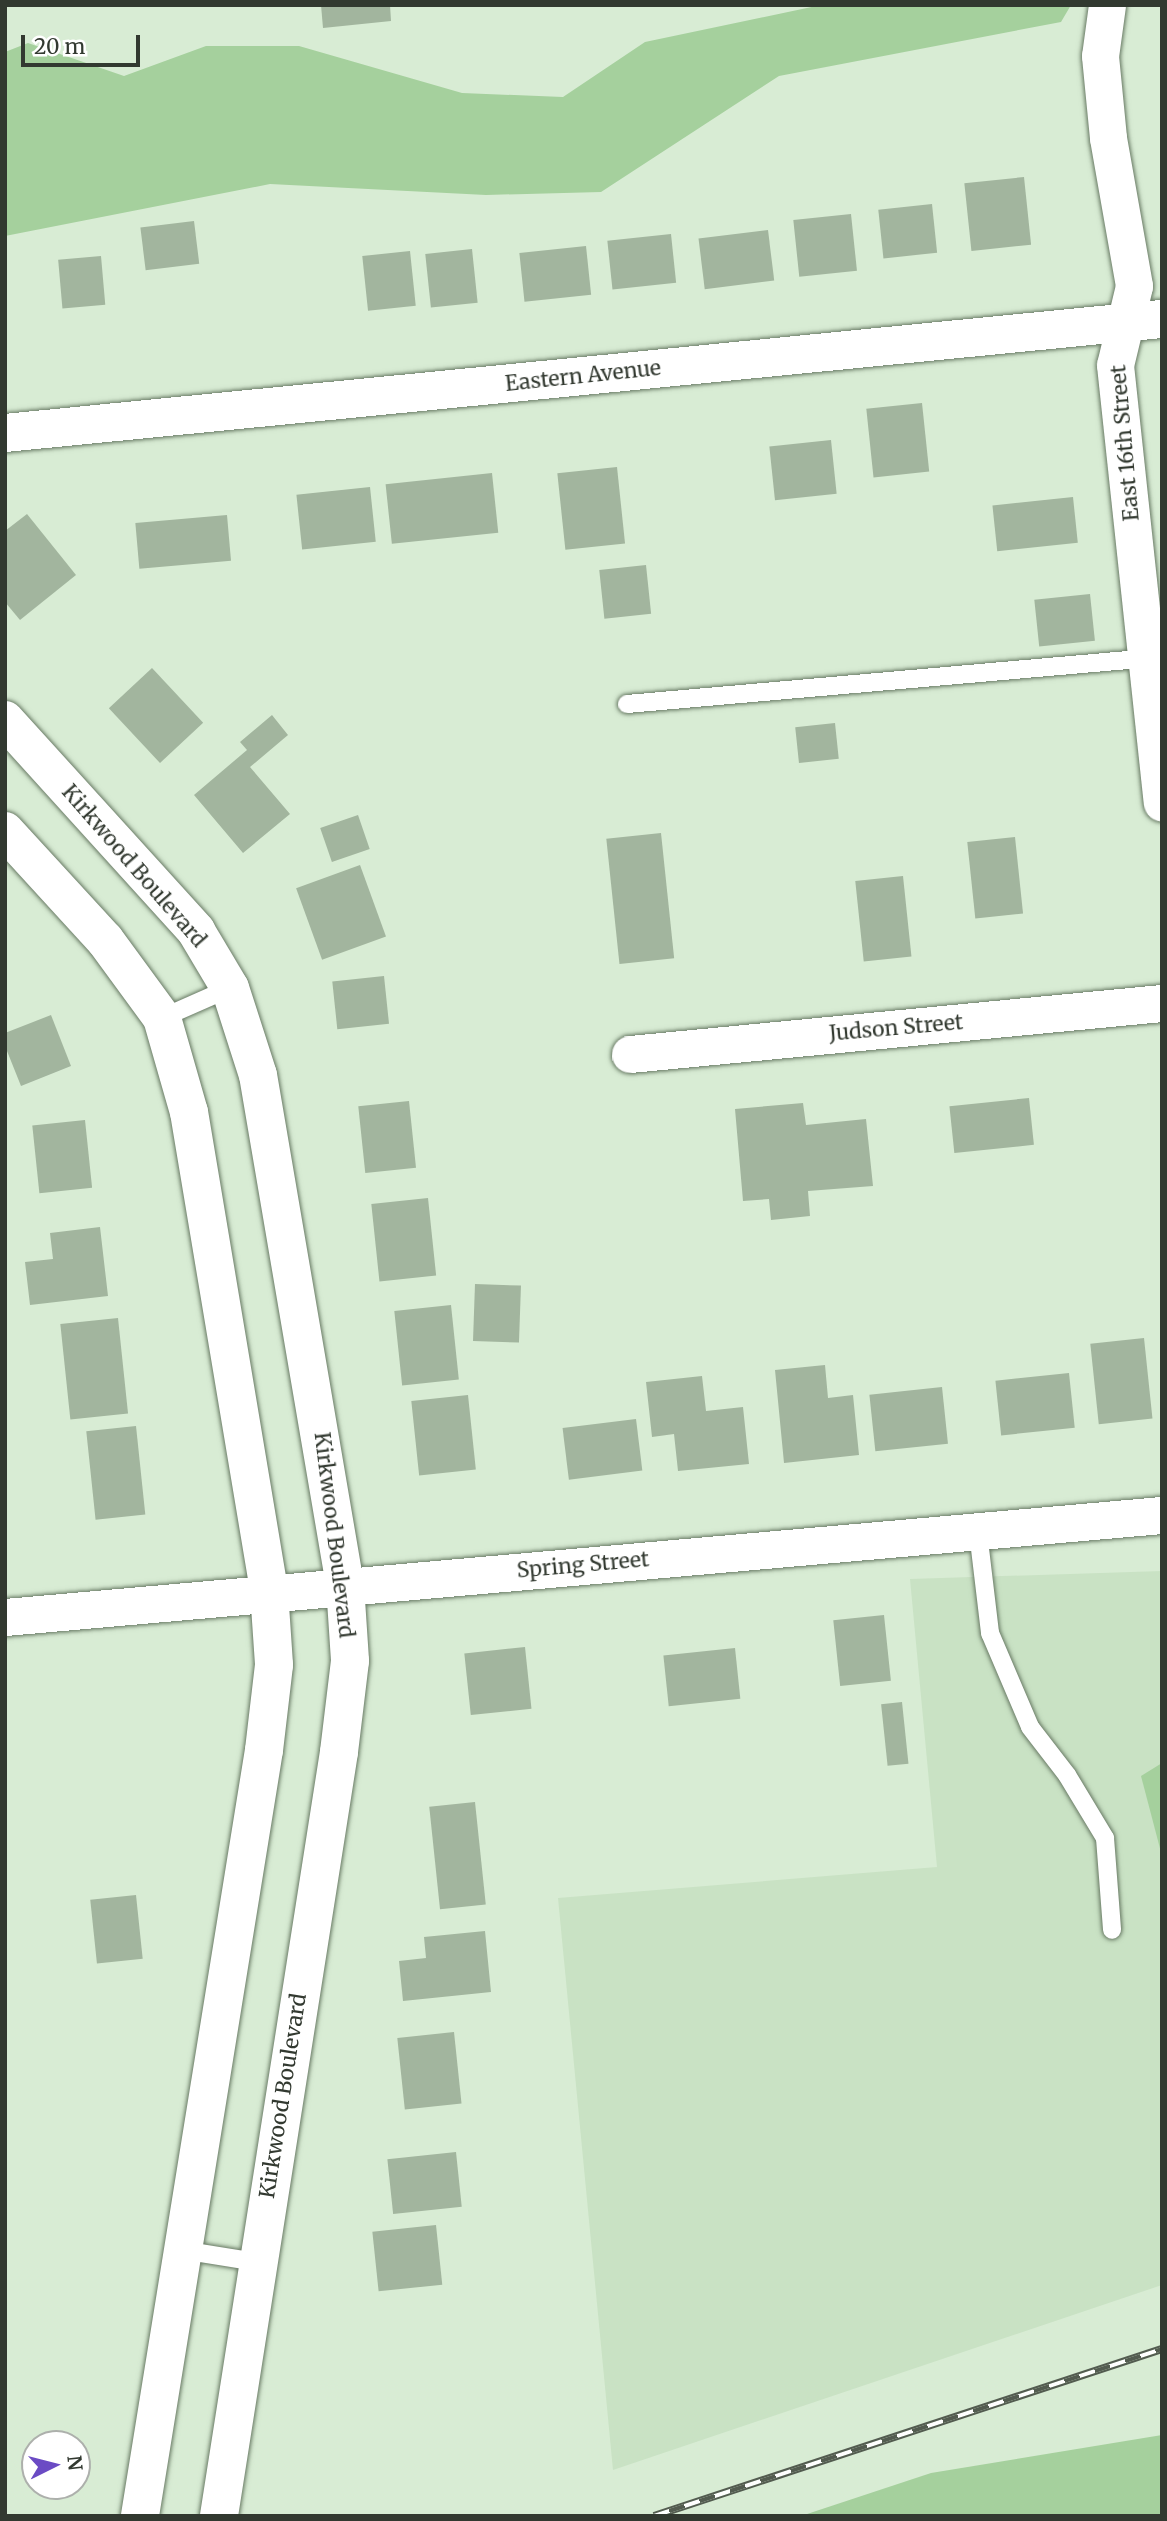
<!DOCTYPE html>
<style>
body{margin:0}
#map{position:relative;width:1167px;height:2521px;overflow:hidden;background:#d8ecd4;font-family:Merriweather,serif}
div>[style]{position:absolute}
.built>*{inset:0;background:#c9e2c4}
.green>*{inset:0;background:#a5d09d}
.building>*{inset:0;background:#a2b59e;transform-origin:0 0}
.roads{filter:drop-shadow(0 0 2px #687a64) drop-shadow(0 0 2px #687a64)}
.lane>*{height:18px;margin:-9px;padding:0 9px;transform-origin:9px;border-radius:9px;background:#fff}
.street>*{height:37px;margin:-18.5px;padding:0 18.5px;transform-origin:18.5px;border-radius:18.5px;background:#fff}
.secondary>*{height:38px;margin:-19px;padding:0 19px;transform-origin:19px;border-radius:19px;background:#fff}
.rail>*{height:8px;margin-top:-4px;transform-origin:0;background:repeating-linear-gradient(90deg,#fff 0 16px,#535c50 0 32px);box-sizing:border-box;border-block:2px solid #535c50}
span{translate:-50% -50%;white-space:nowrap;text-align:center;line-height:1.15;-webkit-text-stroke:6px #fff;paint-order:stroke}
.street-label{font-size:21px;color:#323930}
.frame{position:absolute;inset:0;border:7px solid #323930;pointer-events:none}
.north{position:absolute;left:21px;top:2430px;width:70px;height:70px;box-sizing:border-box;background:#fff;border:2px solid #adb0ac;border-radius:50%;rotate:84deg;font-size:19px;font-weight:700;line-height:28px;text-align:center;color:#323930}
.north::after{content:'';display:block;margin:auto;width:24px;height:32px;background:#6b4bc4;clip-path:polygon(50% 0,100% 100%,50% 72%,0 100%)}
.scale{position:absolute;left:21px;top:35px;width:119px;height:32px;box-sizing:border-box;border:4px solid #323930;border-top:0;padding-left:9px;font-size:21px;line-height:24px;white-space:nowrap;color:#323930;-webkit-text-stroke:5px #fff;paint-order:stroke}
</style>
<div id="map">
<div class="built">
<div style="clip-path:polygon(1162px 1571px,1162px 2285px,613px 2470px,558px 1898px,937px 1867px,910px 1579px)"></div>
</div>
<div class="green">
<div style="clip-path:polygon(821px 5px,1071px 5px,1061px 22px,779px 76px,601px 192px,486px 195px,270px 184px,5px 236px,5px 52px,28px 43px,124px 76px,206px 46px,299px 46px,462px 93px,563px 97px,645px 42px)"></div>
<div style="clip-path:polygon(1162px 1763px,1162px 1856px,1141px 1776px)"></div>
<div style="clip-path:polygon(1162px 2435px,1162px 2516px,801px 2516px,931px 2473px)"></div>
</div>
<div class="building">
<div style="clip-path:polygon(321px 5px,390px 5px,391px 21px,323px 28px)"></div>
<div style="left:1024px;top:177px;width:68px;height:60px;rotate:84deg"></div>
<div style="left:932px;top:204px;width:49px;height:54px;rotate:84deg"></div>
<div style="left:851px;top:214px;width:57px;height:58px;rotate:84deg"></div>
<div style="left:194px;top:221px;width:43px;height:54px;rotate:83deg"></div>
<div style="left:768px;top:230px;width:51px;height:70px;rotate:83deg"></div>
<div style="left:671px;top:234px;width:49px;height:64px;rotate:84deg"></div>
<div style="left:586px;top:246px;width:49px;height:67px;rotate:84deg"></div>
<div style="left:472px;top:249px;width:54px;height:47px;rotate:84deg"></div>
<div style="left:410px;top:251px;width:55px;height:48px;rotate:84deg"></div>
<div style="left:101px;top:256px;width:49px;height:43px;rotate:85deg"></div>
<div style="left:922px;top:403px;width:69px;height:56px;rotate:84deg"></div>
<div style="left:831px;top:440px;width:54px;height:62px;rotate:84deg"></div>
<div style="left:617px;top:467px;width:77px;height:60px;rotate:84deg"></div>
<div style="left:492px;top:473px;width:60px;height:107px;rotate:84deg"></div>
<div style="left:370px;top:487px;width:55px;height:74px;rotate:84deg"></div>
<div style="left:1073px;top:497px;width:46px;height:81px;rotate:84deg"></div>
<div style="clip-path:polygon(27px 514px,76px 575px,20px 620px,5px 602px,5px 531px)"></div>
<div style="left:227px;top:515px;width:46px;height:92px;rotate:85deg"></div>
<div style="left:646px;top:565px;width:49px;height:47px;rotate:84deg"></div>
<div style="left:1090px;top:594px;width:47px;height:56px;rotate:84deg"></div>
<div style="left:152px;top:668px;width:75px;height:59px;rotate:47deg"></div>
<div style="clip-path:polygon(272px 715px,288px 735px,250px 767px,290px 814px,243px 853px,194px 795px,247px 750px,240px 742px)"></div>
<div style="left:835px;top:723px;width:36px;height:40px;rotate:84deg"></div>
<div style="left:358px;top:815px;width:36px;height:40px;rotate:71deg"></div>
<div style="left:661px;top:833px;width:126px;height:55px;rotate:84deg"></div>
<div style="left:1015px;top:837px;width:77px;height:48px;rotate:84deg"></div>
<div style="left:360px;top:865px;width:76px;height:68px;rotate:70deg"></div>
<div style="left:903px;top:876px;width:81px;height:48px;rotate:84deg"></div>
<div style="left:384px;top:976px;width:48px;height:52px;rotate:84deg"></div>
<div style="clip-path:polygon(51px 1015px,71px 1066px,21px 1086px,5px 1046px,5px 1033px)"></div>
<div style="left:1029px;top:1098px;width:47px;height:80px;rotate:84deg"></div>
<div style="left:409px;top:1101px;width:67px;height:51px;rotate:84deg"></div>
<div style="clip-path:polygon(803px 1103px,806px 1125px,866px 1119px,873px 1186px,808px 1191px,810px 1216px,771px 1220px,769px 1199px,743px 1201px,735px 1109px)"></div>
<div style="left:85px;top:1120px;width:68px;height:53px;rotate:84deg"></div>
<div style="left:428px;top:1198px;width:78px;height:57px;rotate:84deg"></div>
<div style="clip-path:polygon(100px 1227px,108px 1296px,30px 1305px,25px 1262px,53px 1259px,50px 1233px)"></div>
<div style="left:475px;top:1284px;width:46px;height:57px;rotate:2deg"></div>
<div style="left:451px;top:1305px;width:75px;height:57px;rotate:84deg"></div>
<div style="left:118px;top:1318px;width:96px;height:58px;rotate:84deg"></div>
<div style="left:1144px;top:1338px;width:81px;height:54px;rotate:84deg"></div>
<div style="clip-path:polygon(825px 1365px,828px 1398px,853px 1395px,859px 1455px,784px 1463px,775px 1370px)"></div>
<div style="left:1069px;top:1373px;width:55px;height:74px;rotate:84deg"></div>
<div style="clip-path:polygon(702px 1376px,706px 1411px,743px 1407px,749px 1464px,678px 1471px,674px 1434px,652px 1437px,646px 1382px)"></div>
<div style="left:942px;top:1387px;width:57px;height:73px;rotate:84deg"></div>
<div style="left:468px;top:1395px;width:75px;height:57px;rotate:84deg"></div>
<div style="left:636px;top:1419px;width:52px;height:74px;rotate:83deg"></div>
<div style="left:136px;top:1426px;width:89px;height:50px;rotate:84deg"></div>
<div style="left:884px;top:1615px;width:66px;height:51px;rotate:84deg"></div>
<div style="left:525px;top:1647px;width:62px;height:61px;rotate:84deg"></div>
<div style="left:735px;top:1648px;width:51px;height:72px;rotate:84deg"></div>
<div style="left:902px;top:1702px;width:62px;height:21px;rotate:84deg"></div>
<div style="left:475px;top:1802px;width:103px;height:46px;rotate:84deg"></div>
<div style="left:136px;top:1895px;width:64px;height:46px;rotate:84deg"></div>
<div style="clip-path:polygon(485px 1931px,491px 1992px,403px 2001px,399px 1961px,426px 1958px,424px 1937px)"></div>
<div style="left:454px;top:2032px;width:72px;height:57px;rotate:84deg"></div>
<div style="left:456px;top:2152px;width:55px;height:69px;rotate:84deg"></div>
<div style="left:436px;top:2225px;width:60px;height:64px;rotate:84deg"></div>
</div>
<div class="roads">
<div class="lane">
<div style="left:627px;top:704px;width:526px;rotate:-5.02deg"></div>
<div style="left:162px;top:1018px;width:74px;rotate:-23.8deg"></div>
<div style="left:978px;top:1532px;width:102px;rotate:83.2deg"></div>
<div style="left:990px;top:1633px;width:102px;rotate:66.9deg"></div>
<div style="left:1030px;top:1727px;width:61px;rotate:52.4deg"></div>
<div style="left:1067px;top:1775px;width:74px;rotate:58.9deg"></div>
<div style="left:1105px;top:1838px;width:92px;rotate:85.6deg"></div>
<div style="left:182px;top:2250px;width:75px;rotate:9.2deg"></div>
</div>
<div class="street">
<div style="left:1107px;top:5px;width:51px;rotate:97.8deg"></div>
<div style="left:1100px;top:56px;width:82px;rotate:84.4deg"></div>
<div style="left:1108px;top:138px;width:150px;rotate:80deg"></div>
<div style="left:1134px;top:286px;width:81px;rotate:103.5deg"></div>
<div style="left:1115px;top:365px;width:440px;rotate:83.9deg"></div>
<div style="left:630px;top:1054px;width:534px;rotate:-5.48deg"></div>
<div style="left:5px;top:1617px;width:1161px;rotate:-5.04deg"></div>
</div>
<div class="secondary">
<div style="left:5px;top:433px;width:1163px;rotate:-5.63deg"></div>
<div style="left:5px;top:720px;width:285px;rotate:47.8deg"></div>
<div style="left:196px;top:931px;width:66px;rotate:59.2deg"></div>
<div style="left:230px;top:988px;width:91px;rotate:72.2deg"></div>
<div style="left:258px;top:1075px;width:517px;rotate:80.32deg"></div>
<div style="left:345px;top:1585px;width:76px;rotate:86.2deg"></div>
<div style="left:350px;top:1661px;width:92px;rotate:96.9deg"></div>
<div style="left:339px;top:1752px;width:773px;rotate:98.93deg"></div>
<div style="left:5px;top:831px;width:148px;rotate:47.5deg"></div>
<div style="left:105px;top:940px;width:97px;rotate:53.8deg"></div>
<div style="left:162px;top:1018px;width:98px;rotate:74deg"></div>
<div style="left:189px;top:1112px;width:486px;rotate:80.5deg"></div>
<div style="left:269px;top:1591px;width:74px;rotate:86.1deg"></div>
<div style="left:274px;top:1665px;width:86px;rotate:96.7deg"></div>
<div style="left:264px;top:1750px;width:776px;rotate:99.2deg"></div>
</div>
</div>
<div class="rail">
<div style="left:654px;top:2516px;width:535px;rotate:-18.2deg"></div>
</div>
<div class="street-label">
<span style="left:583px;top:376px;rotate:-6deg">Eastern Avenue</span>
<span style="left:1125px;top:443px;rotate:-95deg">East 16th Street</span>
<span style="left:134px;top:866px;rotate:49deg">Kirkwood Boulevard</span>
<span style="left:896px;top:1028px;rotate:-5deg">Judson Street</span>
<span style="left:334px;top:1535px;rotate:83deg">Kirkwood Boulevard</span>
<span style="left:583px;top:1565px;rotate:-5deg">Spring Street</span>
<span style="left:283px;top:2096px;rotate:-81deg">Kirkwood Boulevard</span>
</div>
<div class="frame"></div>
<div class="north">N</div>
<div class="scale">20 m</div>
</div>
